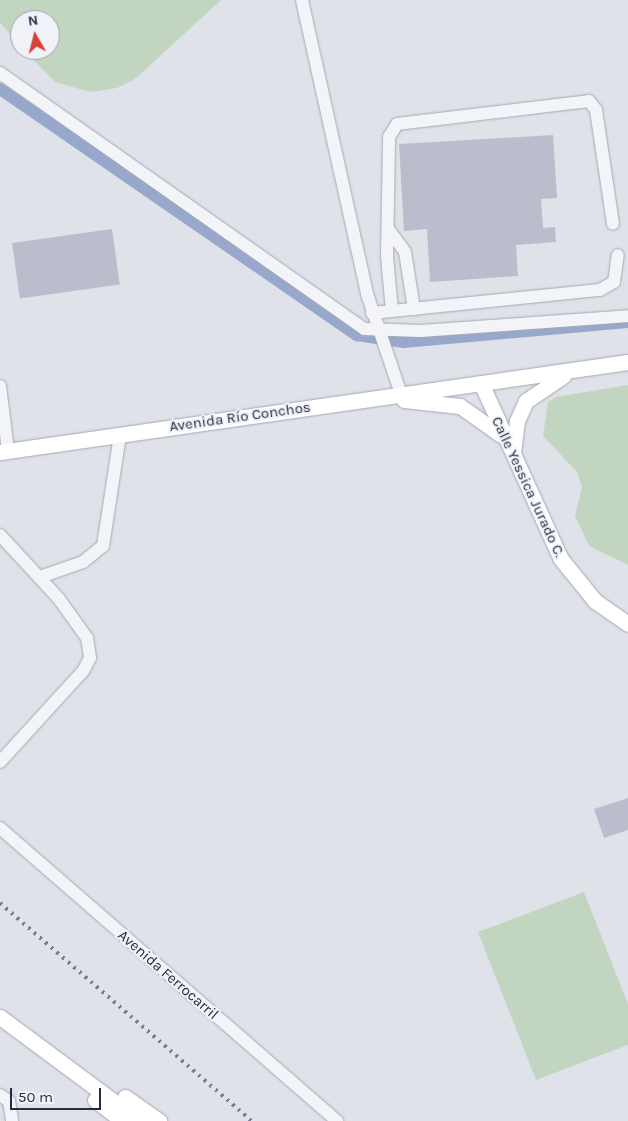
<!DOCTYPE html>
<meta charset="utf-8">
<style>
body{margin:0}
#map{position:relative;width:628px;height:1121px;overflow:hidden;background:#e0e2ea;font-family:Karla,sans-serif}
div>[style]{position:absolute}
.green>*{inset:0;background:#c2d5c1}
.canal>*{height:12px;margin:-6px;padding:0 6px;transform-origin:6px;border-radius:6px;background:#98a8cd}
.building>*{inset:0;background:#babdcb;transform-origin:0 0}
.roads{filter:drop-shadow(0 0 1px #a5a8b5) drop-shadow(0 0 1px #a5a8b5)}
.minor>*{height:12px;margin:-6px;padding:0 6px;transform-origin:6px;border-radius:6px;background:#f3f4f8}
.major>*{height:15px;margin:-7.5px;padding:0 7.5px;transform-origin:7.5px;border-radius:7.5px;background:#fff}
.rail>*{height:4px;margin-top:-2px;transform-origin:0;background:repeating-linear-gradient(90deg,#787e95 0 2.5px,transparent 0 7.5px)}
span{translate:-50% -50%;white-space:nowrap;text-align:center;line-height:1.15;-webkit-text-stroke:4px #f0f2f7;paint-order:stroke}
.street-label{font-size:15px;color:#272c43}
.north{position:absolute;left:10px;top:10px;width:50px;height:50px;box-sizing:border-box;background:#f0f2f7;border:1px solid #a0a3af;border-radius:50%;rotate:352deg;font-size:14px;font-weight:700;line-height:20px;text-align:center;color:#272c43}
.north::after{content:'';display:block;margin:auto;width:18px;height:22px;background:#d9403b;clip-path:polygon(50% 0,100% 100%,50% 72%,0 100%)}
.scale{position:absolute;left:10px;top:1088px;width:91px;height:22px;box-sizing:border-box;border:2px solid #272c43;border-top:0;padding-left:6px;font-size:15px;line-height:18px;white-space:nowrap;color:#272c43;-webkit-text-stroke:4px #f0f2f7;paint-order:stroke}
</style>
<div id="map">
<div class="green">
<div style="clip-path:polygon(0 0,221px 0,135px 79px,117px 88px,90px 92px,55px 82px,24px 50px,50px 50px,50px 20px,20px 20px,20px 45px,0 23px)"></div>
<div style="clip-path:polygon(628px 385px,628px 565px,589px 546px,575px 516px,582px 487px,577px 472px,543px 436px,548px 402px,556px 397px)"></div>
<div style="clip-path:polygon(584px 892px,628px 1004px,628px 1045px,536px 1080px,478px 932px)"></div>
</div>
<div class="canal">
<div style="left:0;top:89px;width:434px;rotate:34.6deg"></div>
<div style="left:357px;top:335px;width:47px;rotate:8.7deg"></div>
<div style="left:403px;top:342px;width:226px;rotate:-5.1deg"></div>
</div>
<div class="building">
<div style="clip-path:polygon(553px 135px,557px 198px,541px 199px,543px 228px,555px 227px,556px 242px,516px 245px,518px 276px,430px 282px,427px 229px,404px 231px,399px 144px)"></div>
<div style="left:112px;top:229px;width:56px;height:101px;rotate:82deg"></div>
<div style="clip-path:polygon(628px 798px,628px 830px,604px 838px,594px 809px)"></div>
</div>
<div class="roads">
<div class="minor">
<div style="left:302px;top:0;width:301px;rotate:77.5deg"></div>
<div style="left:367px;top:294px;width:106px;rotate:71.2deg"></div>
<div style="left:0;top:73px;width:445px;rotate:35.1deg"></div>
<div style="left:364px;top:329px;width:57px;rotate:2deg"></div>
<div style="left:421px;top:331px;width:208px;rotate:-4.1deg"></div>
<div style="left:389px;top:230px;width:27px;rotate:54deg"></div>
<div style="left:405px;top:252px;width:58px;rotate:81deg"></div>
<div style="left:392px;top:311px;width:55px;rotate:-95.2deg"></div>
<div style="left:387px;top:256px;width:119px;rotate:-89deg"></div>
<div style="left:389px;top:137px;width:15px;rotate:-58deg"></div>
<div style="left:397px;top:124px;width:193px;rotate:-6.8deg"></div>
<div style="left:589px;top:101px;width:11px;rotate:52deg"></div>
<div style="left:596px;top:110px;width:115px;rotate:81.5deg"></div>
<div style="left:372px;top:313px;width:229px;rotate:-5.8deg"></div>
<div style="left:600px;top:290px;width:16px;rotate:-30deg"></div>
<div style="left:614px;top:282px;width:27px;rotate:-82deg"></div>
<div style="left:0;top:386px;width:64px;rotate:82.9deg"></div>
<div style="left:0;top:535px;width:87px;rotate:47.3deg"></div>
<div style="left:59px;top:599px;width:48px;rotate:54.3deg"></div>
<div style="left:87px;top:638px;width:20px;rotate:81deg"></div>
<div style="left:90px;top:658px;width:15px;rotate:118deg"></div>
<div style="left:83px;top:671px;width:123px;rotate:132.4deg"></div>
<div style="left:40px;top:577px;width:46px;rotate:-19.2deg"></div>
<div style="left:83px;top:562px;width:26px;rotate:-39deg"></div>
<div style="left:103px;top:546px;width:112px;rotate:-81.3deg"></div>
<div style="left:0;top:828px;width:447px;rotate:41deg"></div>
<div style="left:0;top:1095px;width:11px;rotate:34deg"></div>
<div style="left:9px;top:1101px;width:20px;rotate:81deg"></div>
</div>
<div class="major">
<div style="left:481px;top:383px;width:193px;rotate:65.6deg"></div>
<div style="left:561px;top:559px;width:54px;rotate:51deg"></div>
<div style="left:595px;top:601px;width:40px;rotate:34.9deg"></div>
<div style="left:404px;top:400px;width:56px;rotate:6.1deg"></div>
<div style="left:460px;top:406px;width:50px;rotate:35.3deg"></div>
<div style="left:0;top:452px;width:634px;rotate:-8.16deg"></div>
<div style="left:513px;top:453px;width:32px;rotate:-83deg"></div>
<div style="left:517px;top:421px;width:22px;rotate:-66deg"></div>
<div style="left:526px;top:401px;width:45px;rotate:-34deg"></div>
<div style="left:0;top:1017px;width:174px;rotate:36.6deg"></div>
<div style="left:125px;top:1097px;width:42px;rotate:35.2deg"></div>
<div style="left:95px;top:1100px;width:35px;rotate:37deg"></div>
</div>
</div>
<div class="rail">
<div style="left:0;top:903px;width:333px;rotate:40.9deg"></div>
</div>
<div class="street-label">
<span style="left:240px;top:417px;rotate:-8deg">Avenida Río Conchos</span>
<span style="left:528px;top:487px;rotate:65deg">Calle Yessica Jurado C.</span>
<span style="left:168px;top:975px;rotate:41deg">Avenida Ferrocarril</span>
</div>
<div class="north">N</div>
<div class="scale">50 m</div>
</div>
